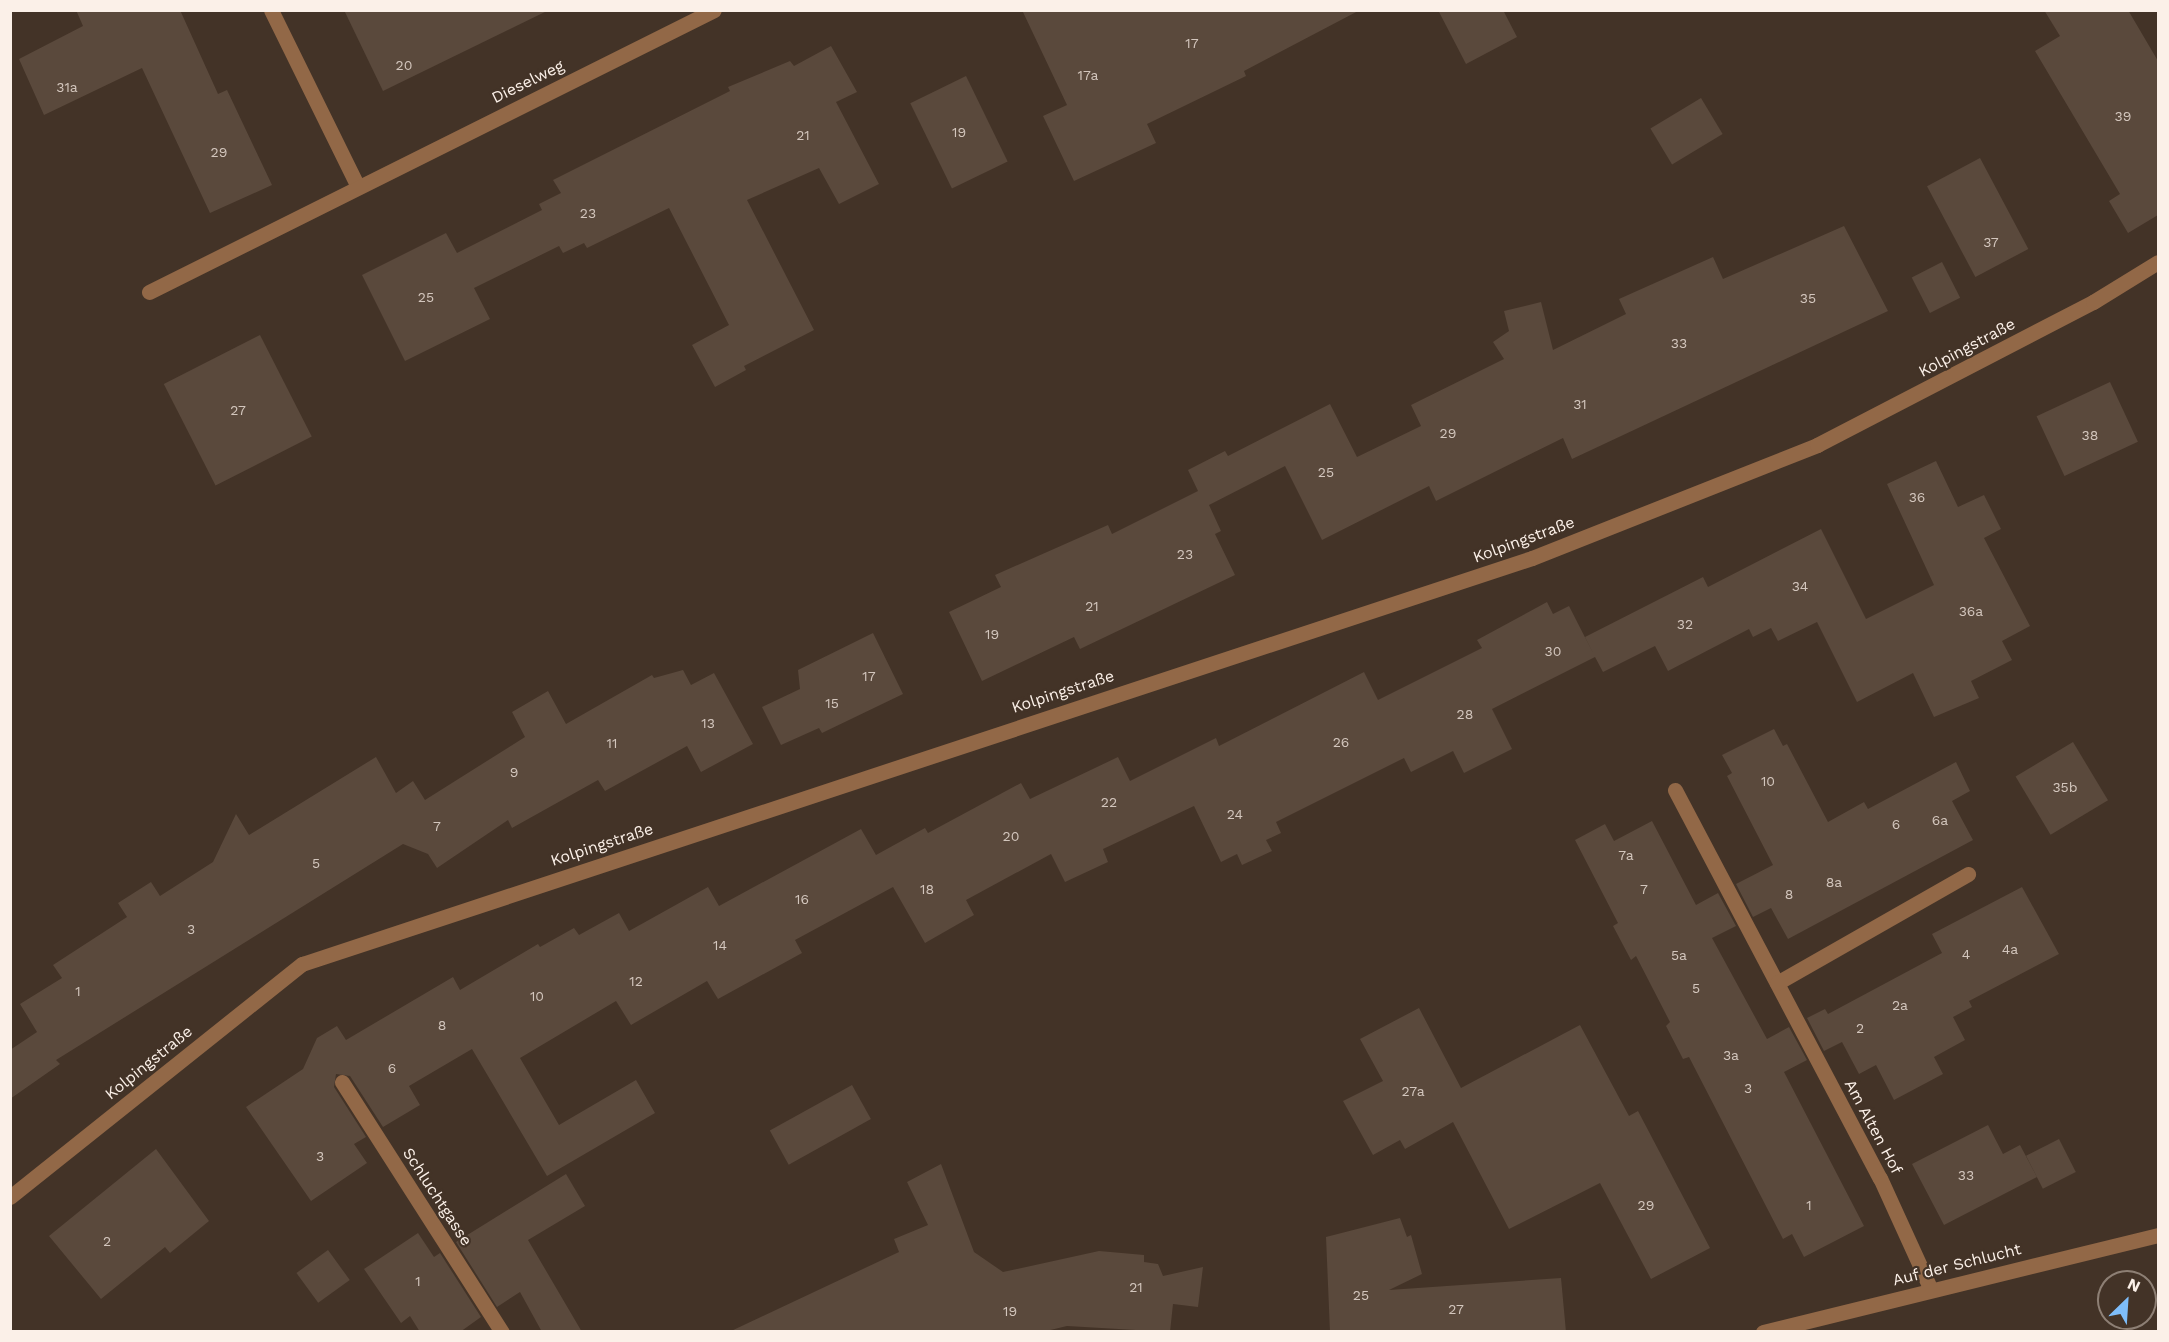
<!DOCTYPE html>
<meta charset="utf-8">
<style>
body{margin:0}
#map{position:relative;width:2169px;height:1342px;overflow:hidden;background:#433327;font-family:"Work Sans",sans-serif}
div>[style]{position:absolute}
.building>*{inset:0;background:#5a493c;transform-origin:0 0}
.minor>*{height:15px;margin:-7.5px;padding:0 7.5px;transform-origin:7.5px;border-radius:7.5px;background:#926847}
span{translate:-50% -50%;white-space:nowrap;text-align:center;line-height:1.15;-webkit-text-stroke:4.5px #433327;paint-order:stroke}
.number-label{font-size:14px;color:#d3c6bd}
.number-label span{-webkit-text-stroke-width:0}
.street-label{font-size:16px;color:#fbf0e8}
.frame{position:absolute;inset:0;border:12px solid #fbf0e8;pointer-events:none}
.north{position:absolute;left:2097px;top:1270px;width:60px;height:60px;box-sizing:border-box;background:#433327;border:2px solid #8d7f74;border-radius:50%;rotate:25deg;font-size:16px;font-weight:700;line-height:24px;text-align:center;color:#fbf0e8}
.north::after{content:'';display:block;margin:auto;width:21px;height:27px;background:#7ebdf9;clip-path:polygon(50% 0,100% 100%,50% 72%,0 100%)}
</style>
<div id="map">
<div class="building">
<div style="clip-path:polygon(76px 10px,180px 10px,218px 94px,227px 90px,272px 185px,210px 213px,142px 68px,44px 115px,19px 59px,83px 26px)"></div>
<div style="clip-path:polygon(344px 10px,549px 10px,383px 91px)"></div>
<div style="clip-path:polygon(1022px 10px,1360px 10px,1244px 71px,1246px 76px,1147px 124px,1156px 143px,1074px 181px,1043px 116px,1067px 105px)"></div>
<div style="clip-path:polygon(1438px 10px,1503px 10px,1517px 37px,1466px 64px)"></div>
<div style="clip-path:polygon(2044px 10px,2128px 10px,2158px 61px,2158px 215px,2128px 233px,2109px 201px,2120px 194px,2035px 51px,2060px 36px)"></div>
<div style="clip-path:polygon(831px 46px,857px 92px,836px 102px,879px 184px,839px 204px,819px 168px,747px 200px,814px 330px,744px 366px,746px 370px,715px 387px,692px 345px,729px 325px,669px 208px,587px 248px,584px 243px,563px 253px,559px 246px,474px 288px,490px 319px,405px 361px,362px 275px,446px 233px,457px 253px,542px 210px,539px 204px,561px 193px,553px 180px,730px 91px,728px 87px,790px 61px,794px 66px)"></div>
<div style="left:966px;top:76px;width:95px;height:62px;rotate:64deg"></div>
<div style="left:1701px;top:98px;width:42px;height:59px;rotate:59deg"></div>
<div style="left:1980px;top:158px;width:103px;height:60px;rotate:62deg"></div>
<div style="clip-path:polygon(1844px 226px,1888px 311px,1572px 459px,1563px 438px,1436px 501px,1429px 486px,1322px 540px,1285px 466px,1209px 505px,1221px 531px,1215px 534px,1235px 575px,1080px 649px,1074px 637px,982px 681px,949px 612px,1001px 587px,995px 575px,1108px 525px,1112px 534px,1198px 491px,1188px 470px,1225px 451px,1228px 456px,1330px 404px,1357px 457px,1421px 426px,1411px 405px,1504px 359px,1493px 342px,1509px 331px,1504px 311px,1541px 302px,1553px 350px,1626px 314px,1619px 299px,1713px 257px,1723px 279px)"></div>
<div style="left:1942px;top:262px;width:40px;height:34px;rotate:63deg"></div>
<div style="left:260px;top:335px;width:114px;height:108px;rotate:63deg"></div>
<div style="left:2110px;top:382px;width:66px;height:81px;rotate:65deg"></div>
<div style="clip-path:polygon(1936px 461px,1958px 507px,1984px 495px,2001px 529px,1984px 538px,2030px 626px,2002px 641px,2012px 660px,1971px 681px,1979px 698px,1934px 717px,1913px 673px,1857px 702px,1817px 622px,1778px 641px,1771px 628px,1753px 637px,1749px 629px,1668px 671px,1655px 646px,1603px 672px,1595px 657px,1492px 709px,1512px 749px,1464px 773px,1453px 751px,1411px 772px,1404px 758px,1276px 822px,1281px 833px,1266px 840px,1272px 851px,1242px 865px,1237px 854px,1221px 862px,1194px 806px,1103px 849px,1108px 862px,1065px 882px,1051px 854px,966px 900px,974px 915px,925px 943px,893px 887px,795px 940px,802px 953px,718px 999px,707px 981px,631px 1025px,616px 1001px,520px 1058px,559px 1125px,636px 1080px,655px 1113px,547px 1176px,472px 1049px,409px 1086px,420px 1105px,383px 1127px,350px 1076px,336px 1074px,334px 1087px,366px 1137px,354px 1144px,367px 1163px,311px 1201px,246px 1107px,303px 1069px,317px 1038px,337px 1026px,346px 1040px,453px 977px,460px 990px,538px 944px,540px 947px,574px 928px,579px 935px,619px 913px,629px 931px,708px 887px,719px 906px,861px 829px,876px 855px,925px 828px,928px 833px,1021px 783px,1030px 799px,1118px 757px,1130px 781px,1216px 738px,1219px 746px,1364px 672px,1378px 700px,1482px 648px,1477px 640px,1547px 602px,1553px 614px,1569px 606px,1593px 653px,1585px 637px,1703px 577px,1708px 587px,1821px 529px,1866px 619px,1934px 585px,1887px 484px)"></div>
<div style="clip-path:polygon(873px 633px,903px 694px,822px 733px,819px 728px,781px 745px,762px 707px,800px 689px,798px 670px)"></div>
<div style="clip-path:polygon(683px 670px,691px 685px,714px 673px,753px 744px,701px 772px,687px 746px,605px 791px,598px 780px,512px 828px,508px 820px,437px 868px,428px 854px,403px 844px,56px 1060px,60px 1064px,10px 1099px,10px 1050px,37px 1032px,20px 1004px,62px 978px,53px 965px,127px 917px,118px 903px,151px 882px,160px 896px,213px 862px,236px 814px,249px 835px,376px 757px,396px 793px,413px 781px,425px 800px,525px 737px,512px 712px,548px 691px,566px 724px,652px 675px,654px 678px)"></div>
<div style="clip-path:polygon(1774px 729px,1783px 746px,1787px 744px,1828px 822px,1864px 802px,1868px 809px,1956px 762px,1970px 791px,1952px 801px,1973px 840px,1788px 939px,1771px 908px,1753px 917px,1736px 884px,1773px 865px,1727px 776px,1732px 773px,1722px 755px)"></div>
<div style="left:2073px;top:742px;width:68px;height:67px;rotate:59deg"></div>
<div style="clip-path:polygon(1652px 821px,1696px 905px,1718px 893px,1736px 926px,1712px 938px,1767px 1039px,1789px 1027px,1807px 1060px,1784px 1072px,1864px 1226px,1804px 1257px,1792px 1234px,1783px 1239px,1689px 1057px,1683px 1059px,1666px 1026px,1670px 1022px,1636px 956px,1631px 960px,1613px 926px,1618px 923px,1575px 840px,1605px 824px,1614px 841px)"></div>
<div style="clip-path:polygon(2022px 887px,2059px 954px,1969px 1001px,1972px 1007px,1953px 1017px,1965px 1040px,1934px 1057px,1943px 1074px,1894px 1100px,1876px 1065px,1859px 1074px,1842px 1042px,1824px 1051px,1807px 1018px,1825px 1009px,1828px 1014px,1942px 953px,1932px 934px)"></div>
<div style="clip-path:polygon(1419px 1008px,1461px 1088px,1580px 1025px,1629px 1116px,1638px 1111px,1710px 1248px,1651px 1279px,1600px 1183px,1509px 1229px,1453px 1122px,1405px 1149px,1400px 1140px,1373px 1155px,1343px 1101px,1383px 1081px,1360px 1039px)"></div>
<div style="left:852px;top:1085px;width:39px;height:94px;rotate:61deg"></div>
<div style="clip-path:polygon(1988px 1125px,2003px 1154px,2020px 1145px,2037px 1177px,1944px 1225px,1912px 1164px)"></div>
<div style="left:2059px;top:1139px;width:37px;height:37px;rotate:63deg"></div>
<div style="clip-path:polygon(156px 1149px,209px 1221px,170px 1253px,165px 1247px,101px 1299px,49px 1236px)"></div>
<div style="clip-path:polygon(941px 1164px,974px 1252px,1003px 1272px,1099px 1251px,1144px 1255px,1144px 1262px,1158px 1264px,1163px 1276px,1203px 1267px,1198px 1307px,1173px 1304px,1170px 1332px,1067px 1326px,1042px 1332px,729px 1332px,899px 1252px,894px 1239px,928px 1225px,907px 1182px)"></div>
<div style="clip-path:polygon(566px 1174px,585px 1206px,528px 1240px,582px 1332px,542px 1332px,520px 1292px,497px 1307px,456px 1242px)"></div>
<div style="clip-path:polygon(1400px 1218px,1407px 1237px,1411px 1235px,1422px 1274px,1389px 1290px,1561px 1278px,1566px 1332px,1330px 1332px,1326px 1237px)"></div>
<div style="clip-path:polygon(418px 1233px,434px 1257px,440px 1253px,481px 1317px,460px 1332px,420px 1332px,410px 1316px,401px 1323px,364px 1269px)"></div>
<div style="left:328px;top:1250px;width:37px;height:39px;rotate:54deg"></div>
</div>
<div class="minor">
<div style="left:271px;top:10px;width:195px;rotate:63.8deg"></div>
<div style="left:149px;top:292px;width:631px;rotate:-26.52deg"></div>
<div style="left:1675px;top:790px;width:439px;rotate:62.2deg"></div>
<div style="left:1880px;top:1178px;width:123px;rotate:65.5deg"></div>
<div style="left:1777px;top:983px;width:220px;rotate:-29.7deg"></div>
<div style="left:342px;top:1082px;width:297px;rotate:57.4deg"></div>
<div style="left:10px;top:1197px;width:374px;rotate:-38.6deg"></div>
<div style="left:302px;top:964px;width:1295px;rotate:-18.27deg"></div>
<div style="left:1532px;top:558px;width:307px;rotate:-21.6deg"></div>
<div style="left:1817px;top:445px;width:311px;rotate:-27.4deg"></div>
<div style="left:2093px;top:302px;width:76px;rotate:-31.6deg"></div>
<div style="left:1763px;top:1332px;width:407px;rotate:-13.8deg"></div>
</div>
<div class="number-label">
<span style="left:1192px;top:43px">17</span>
<span style="left:404px;top:65px">20</span>
<span style="left:1088px;top:75px">17a</span>
<span style="left:67px;top:87px">31a</span>
<span style="left:2123px;top:116px">39</span>
<span style="left:959px;top:132px">19</span>
<span style="left:803px;top:135px">21</span>
<span style="left:219px;top:152px">29</span>
<span style="left:588px;top:213px">23</span>
<span style="left:1991px;top:242px">37</span>
<span style="left:426px;top:297px">25</span>
<span style="left:1808px;top:298px">35</span>
<span style="left:1679px;top:343px">33</span>
<span style="left:1580px;top:404px">31</span>
<span style="left:238px;top:410px">27</span>
<span style="left:1448px;top:433px">29</span>
<span style="left:2090px;top:435px">38</span>
<span style="left:1326px;top:472px">25</span>
<span style="left:1917px;top:497px">36</span>
<span style="left:1185px;top:554px">23</span>
<span style="left:1800px;top:586px">34</span>
<span style="left:1092px;top:606px">21</span>
<span style="left:1971px;top:611px">36a</span>
<span style="left:1685px;top:624px">32</span>
<span style="left:992px;top:634px">19</span>
<span style="left:1553px;top:651px">30</span>
<span style="left:869px;top:676px">17</span>
<span style="left:832px;top:703px">15</span>
<span style="left:1465px;top:714px">28</span>
<span style="left:708px;top:723px">13</span>
<span style="left:1341px;top:742px">26</span>
<span style="left:612px;top:743px">11</span>
<span style="left:514px;top:772px">9</span>
<span style="left:1768px;top:781px">10</span>
<span style="left:2065px;top:787px">35b</span>
<span style="left:1109px;top:802px">22</span>
<span style="left:1235px;top:814px">24</span>
<span style="left:1940px;top:820px">6a</span>
<span style="left:1896px;top:824px">6</span>
<span style="left:437px;top:826px">7</span>
<span style="left:1011px;top:836px">20</span>
<span style="left:1626px;top:855px">7a</span>
<span style="left:316px;top:863px">5</span>
<span style="left:1834px;top:882px">8a</span>
<span style="left:927px;top:889px">18</span>
<span style="left:1644px;top:889px">7</span>
<span style="left:1789px;top:894px">8</span>
<span style="left:802px;top:899px">16</span>
<span style="left:191px;top:929px">3</span>
<span style="left:720px;top:945px">14</span>
<span style="left:2010px;top:949px">4a</span>
<span style="left:1966px;top:954px">4</span>
<span style="left:1679px;top:955px">5a</span>
<span style="left:636px;top:981px">12</span>
<span style="left:1696px;top:988px">5</span>
<span style="left:78px;top:991px">1</span>
<span style="left:537px;top:996px">10</span>
<span style="left:1900px;top:1005px">2a</span>
<span style="left:442px;top:1025px">8</span>
<span style="left:1860px;top:1028px">2</span>
<span style="left:1731px;top:1055px">3a</span>
<span style="left:392px;top:1068px">6</span>
<span style="left:1748px;top:1088px">3</span>
<span style="left:1413px;top:1091px">27a</span>
<span style="left:320px;top:1156px">3</span>
<span style="left:1966px;top:1175px">33</span>
<span style="left:1646px;top:1205px">29</span>
<span style="left:1809px;top:1205px">1</span>
<span style="left:107px;top:1241px">2</span>
<span style="left:418px;top:1281px">1</span>
<span style="left:1136px;top:1287px">21</span>
<span style="left:1361px;top:1295px">25</span>
<span style="left:1456px;top:1309px">27</span>
<span style="left:1010px;top:1311px">19</span>
</div>
<div class="street-label">
<span style="left:528px;top:82px;rotate:-26deg">Dieselweg</span>
<span style="left:1967px;top:348px;rotate:-28deg">Kolpingstraße</span>
<span style="left:1524px;top:540px;rotate:-20deg">Kolpingstraße</span>
<span style="left:1063px;top:692px;rotate:-18deg">Kolpingstraße</span>
<span style="left:602px;top:845px;rotate:-18deg">Kolpingstraße</span>
<span style="left:149px;top:1063px;rotate:-39deg">Kolpingstraße</span>
<span style="left:1873px;top:1127px;rotate:62deg">Am Alten Hof</span>
<span style="left:437px;top:1197px;rotate:57deg">Schluchtgasse</span>
<span style="left:1957px;top:1265px;rotate:-14deg">Auf der Schlucht</span>
</div>
<div class="frame"></div>
<div class="north">N</div>
</div>
